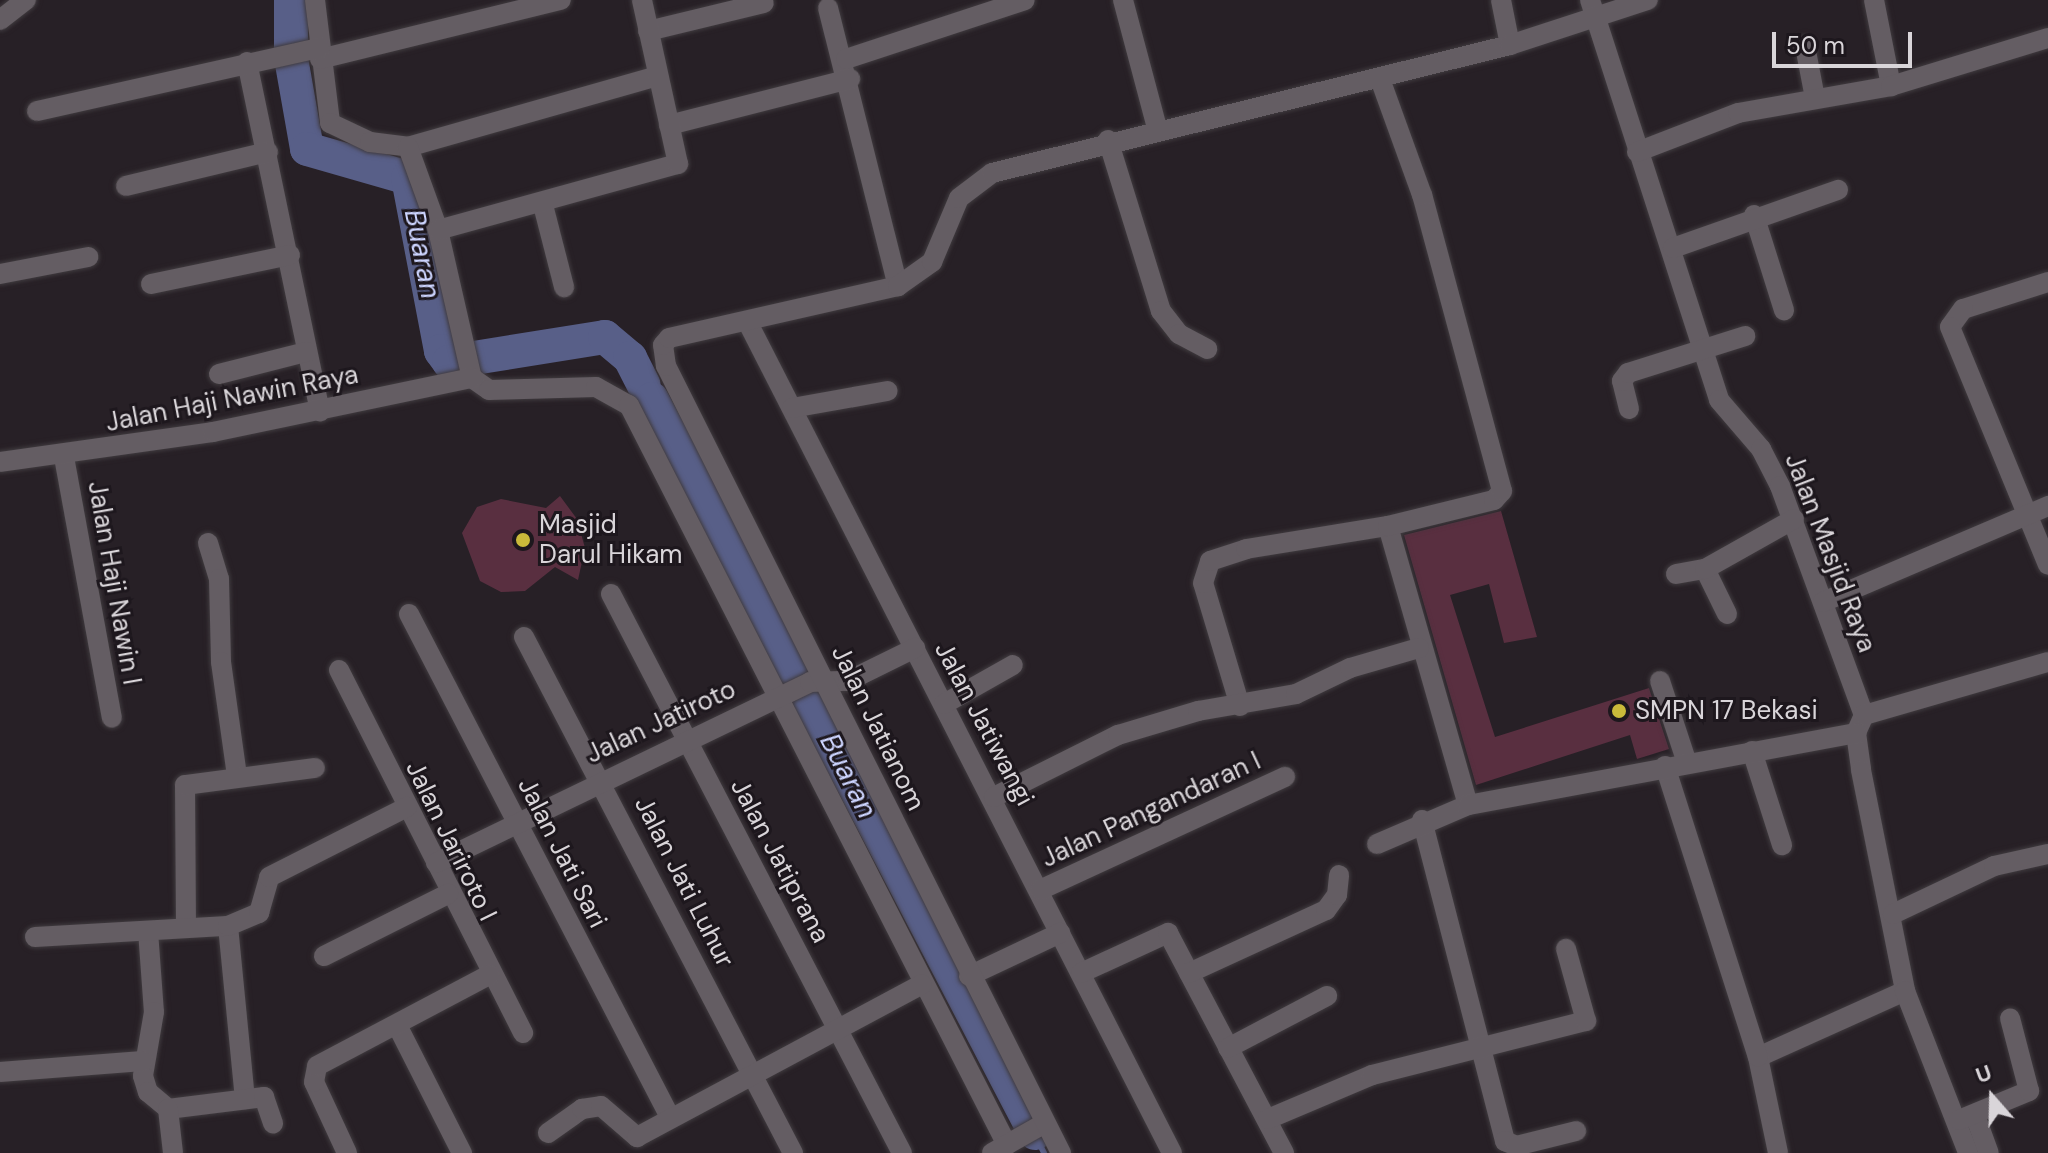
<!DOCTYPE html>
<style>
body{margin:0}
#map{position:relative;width:2048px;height:1153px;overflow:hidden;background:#272026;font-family:"DM Sans",sans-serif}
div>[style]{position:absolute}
.stream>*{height:6px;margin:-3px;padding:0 3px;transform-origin:3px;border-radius:3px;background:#585f88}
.river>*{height:34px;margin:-17px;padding:0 17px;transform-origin:17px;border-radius:17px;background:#585f88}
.building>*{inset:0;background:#592f40}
.roads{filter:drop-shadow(0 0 2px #403b3f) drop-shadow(0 0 2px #403b3f)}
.minor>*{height:20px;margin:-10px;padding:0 10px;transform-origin:10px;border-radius:10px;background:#645d63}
.dots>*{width:22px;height:22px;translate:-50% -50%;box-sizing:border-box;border:4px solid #1d171d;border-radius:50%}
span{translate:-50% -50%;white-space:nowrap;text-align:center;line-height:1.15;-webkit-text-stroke:6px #1d171d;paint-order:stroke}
.street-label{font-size:26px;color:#d9d5d9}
.poi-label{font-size:26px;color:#d9d5d9}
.left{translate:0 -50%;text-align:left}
.water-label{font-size:28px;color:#cdd5ff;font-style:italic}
.north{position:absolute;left:1952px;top:1057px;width:80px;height:80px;-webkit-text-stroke:6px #1d171d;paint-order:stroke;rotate:340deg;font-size:22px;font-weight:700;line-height:32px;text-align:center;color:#d9d5d9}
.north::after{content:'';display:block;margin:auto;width:28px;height:36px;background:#d9d5d9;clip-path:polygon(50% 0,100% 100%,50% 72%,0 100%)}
.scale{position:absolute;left:1772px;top:32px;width:140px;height:36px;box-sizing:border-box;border:4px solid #d9d5d9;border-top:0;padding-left:10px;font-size:24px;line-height:28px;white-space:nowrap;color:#d9d5d9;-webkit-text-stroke:6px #1d171d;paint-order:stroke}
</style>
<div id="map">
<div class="stream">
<div style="left:1035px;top:1135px;width:20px;rotate:63deg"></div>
</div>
<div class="river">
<div style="left:291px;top:0;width:58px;rotate:90deg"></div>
<div style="left:291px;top:58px;width:92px;rotate:80deg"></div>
<div style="left:307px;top:149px;width:105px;rotate:16deg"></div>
<div style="left:408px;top:178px;width:176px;rotate:79.2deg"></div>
<div style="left:441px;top:351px;width:14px;rotate:54deg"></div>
<div style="left:449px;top:362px;width:158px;rotate:-9.1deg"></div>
<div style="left:605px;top:337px;width:33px;rotate:40deg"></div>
<div style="left:630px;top:358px;width:30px;rotate:63deg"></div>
<div style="left:652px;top:399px;width:828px;rotate:62.44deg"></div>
</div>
<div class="building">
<div style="clip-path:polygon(560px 496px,577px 519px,585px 548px,578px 580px,555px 567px,525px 591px,501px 592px,480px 581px,462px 533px,477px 507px,501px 499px,546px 508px)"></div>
<div style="clip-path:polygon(1501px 511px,1537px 637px,1504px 643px,1489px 584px,1450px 595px,1495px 737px,1649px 688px,1669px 749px,1637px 759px,1630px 735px,1476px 785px,1404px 535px)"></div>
</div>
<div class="roads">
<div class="minor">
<div style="left:315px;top:0;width:124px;rotate:83deg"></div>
<div style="left:330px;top:123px;width:44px;rotate:25.4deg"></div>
<div style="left:370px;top:142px;width:38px;rotate:7deg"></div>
<div style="left:408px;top:147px;width:260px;rotate:-15.9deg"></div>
<div style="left:1123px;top:0;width:132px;rotate:75.1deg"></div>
<div style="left:1501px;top:0;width:46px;rotate:78.7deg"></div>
<div style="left:1590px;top:0;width:420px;rotate:72.1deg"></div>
<div style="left:1719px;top:400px;width:65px;rotate:49.4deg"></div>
<div style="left:1761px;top:449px;width:42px;rotate:62.8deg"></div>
<div style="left:1780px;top:486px;width:244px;rotate:69.9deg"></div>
<div style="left:1864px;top:715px;width:20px;rotate:114deg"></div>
<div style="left:1856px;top:733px;width:37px;rotate:82deg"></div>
<div style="left:1861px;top:770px;width:225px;rotate:78.7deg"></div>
<div style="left:1905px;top:991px;width:161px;rotate:155.8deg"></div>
<div style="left:1758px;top:1057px;width:98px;rotate:78.2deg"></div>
<div style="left:1874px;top:0;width:88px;rotate:78.8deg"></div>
<div style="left:828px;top:8px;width:287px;rotate:75.9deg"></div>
<div style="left:0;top:20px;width:33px;rotate:-38deg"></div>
<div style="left:648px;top:31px;width:119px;rotate:-13.6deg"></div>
<div style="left:1805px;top:46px;width:53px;rotate:79.1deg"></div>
<div style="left:320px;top:59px;width:248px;rotate:-13.8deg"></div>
<div style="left:846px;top:59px;width:188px;rotate:-18.2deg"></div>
<div style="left:247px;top:62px;width:357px;rotate:78.2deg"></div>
<div style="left:37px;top:111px;width:289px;rotate:-12.6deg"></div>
<div style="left:669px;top:125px;width:187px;rotate:-14.3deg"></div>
<div style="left:1108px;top:140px;width:179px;rotate:72.8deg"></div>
<div style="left:1161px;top:311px;width:29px;rotate:52deg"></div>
<div style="left:1179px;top:334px;width:32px;rotate:28deg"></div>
<div style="left:408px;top:147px;width:88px;rotate:70.1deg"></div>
<div style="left:438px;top:230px;width:152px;rotate:77.1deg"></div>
<div style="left:472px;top:378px;width:21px;rotate:35deg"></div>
<div style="left:489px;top:390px;width:107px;rotate:-1.6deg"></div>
<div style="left:596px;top:387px;width:38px;rotate:29deg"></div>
<div style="left:629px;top:405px;width:831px;rotate:62.94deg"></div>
<div style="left:1637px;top:152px;width:108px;rotate:-21.1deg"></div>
<div style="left:1738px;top:113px;width:155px;rotate:-10deg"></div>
<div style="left:1891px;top:86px;width:164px;rotate:-17deg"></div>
<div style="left:126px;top:186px;width:146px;rotate:-13.5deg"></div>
<div style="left:543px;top:205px;width:85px;rotate:75.6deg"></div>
<div style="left:1754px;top:215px;width:100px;rotate:72.5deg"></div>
<div style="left:438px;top:230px;width:249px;rotate:-15.4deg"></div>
<div style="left:678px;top:164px;width:168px;rotate:-102.4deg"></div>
<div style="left:1673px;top:248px;width:175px;rotate:-19.4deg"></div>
<div style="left:0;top:274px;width:90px;rotate:-10.9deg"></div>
<div style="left:2048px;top:282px;width:89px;rotate:162.4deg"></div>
<div style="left:1963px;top:309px;width:22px;rotate:126deg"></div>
<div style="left:1950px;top:327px;width:257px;rotate:67.6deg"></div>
<div style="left:151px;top:284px;width:142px;rotate:-11.8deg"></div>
<div style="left:747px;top:321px;width:934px;rotate:62.94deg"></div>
<div style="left:219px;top:374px;width:90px;rotate:-14.2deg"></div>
<div style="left:792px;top:408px;width:97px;rotate:-10.1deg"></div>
<div style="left:1629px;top:409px;width:29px;rotate:-104deg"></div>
<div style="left:1622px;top:381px;width:10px;rotate:-53deg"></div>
<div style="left:1628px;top:373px;width:123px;rotate:-17.5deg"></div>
<div style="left:64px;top:457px;width:265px;rotate:79.6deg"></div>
<div style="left:0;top:462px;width:215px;rotate:-8deg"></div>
<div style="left:213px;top:432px;width:265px;rotate:-11.8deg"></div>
<div style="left:1388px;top:526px;width:290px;rotate:74deg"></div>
<div style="left:208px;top:543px;width:38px;rotate:73deg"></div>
<div style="left:219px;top:579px;width:83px;rotate:88.6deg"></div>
<div style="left:221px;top:662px;width:115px;rotate:82deg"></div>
<div style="left:1705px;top:569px;width:50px;rotate:63.9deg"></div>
<div style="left:1676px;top:574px;width:29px;rotate:-10deg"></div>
<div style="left:1705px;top:569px;width:102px;rotate:-29.3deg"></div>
<div style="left:611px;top:594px;width:630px;rotate:62.5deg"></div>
<div style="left:1823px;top:602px;width:245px;rotate:-23.1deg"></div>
<div style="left:409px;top:614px;width:567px;rotate:62.58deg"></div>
<div style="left:524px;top:637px;width:582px;rotate:62.47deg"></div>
<div style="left:339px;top:670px;width:407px;rotate:63.1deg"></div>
<div style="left:1660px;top:681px;width:86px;rotate:71.8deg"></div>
<div style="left:944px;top:704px;width:79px;rotate:-29.5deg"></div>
<div style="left:1240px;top:706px;width:128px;rotate:-106.7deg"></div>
<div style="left:1203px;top:583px;width:23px;rotate:-72deg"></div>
<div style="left:1210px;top:561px;width:38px;rotate:-18deg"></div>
<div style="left:1246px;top:549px;width:144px;rotate:-9.2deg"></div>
<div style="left:1388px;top:526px;width:109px;rotate:-13.8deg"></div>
<div style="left:1494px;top:500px;width:12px;rotate:-48deg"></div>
<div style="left:1502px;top:491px;width:307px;rotate:-105.1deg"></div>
<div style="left:1422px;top:195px;width:123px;rotate:-109.9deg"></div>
<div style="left:1864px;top:715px;width:191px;rotate:-16.1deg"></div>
<div style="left:1752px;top:751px;width:99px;rotate:72.3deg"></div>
<div style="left:1665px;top:766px;width:305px;rotate:72.3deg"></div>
<div style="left:994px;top:797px;width:139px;rotate:-26.6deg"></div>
<div style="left:1118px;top:735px;width:84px;rotate:-16.7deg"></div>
<div style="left:1198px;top:711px;width:99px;rotate:-9.8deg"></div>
<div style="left:1296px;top:694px;width:60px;rotate:-25.7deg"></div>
<div style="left:1350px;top:668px;width:72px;rotate:-16.2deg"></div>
<div style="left:1422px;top:820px;width:332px;rotate:75.5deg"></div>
<div style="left:1505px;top:1141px;width:12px;rotate:24deg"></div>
<div style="left:1516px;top:1146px;width:62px;rotate:-14deg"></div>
<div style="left:1377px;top:844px;width:99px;rotate:-23.2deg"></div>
<div style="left:1468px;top:805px;width:395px;rotate:-10.5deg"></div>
<div style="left:436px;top:863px;width:415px;rotate:-25.8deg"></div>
<div style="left:810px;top:682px;width:38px;rotate:-2deg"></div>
<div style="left:848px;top:681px;width:75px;rotate:-26.2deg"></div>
<div style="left:1040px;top:890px;width:270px;rotate:-24.8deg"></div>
<div style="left:1893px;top:914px;width:112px;rotate:-25.4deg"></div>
<div style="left:1994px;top:866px;width:55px;rotate:-12.5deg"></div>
<div style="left:228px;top:926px;width:174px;rotate:84.4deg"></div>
<div style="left:186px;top:927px;width:142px;rotate:-90.4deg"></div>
<div style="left:185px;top:785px;width:131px;rotate:-7.5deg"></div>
<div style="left:148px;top:931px;width:81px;rotate:85.8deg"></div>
<div style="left:154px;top:1012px;width:65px;rotate:99.8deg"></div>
<div style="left:143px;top:1076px;width:17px;rotate:73deg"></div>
<div style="left:148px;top:1092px;width:26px;rotate:40deg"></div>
<div style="left:35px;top:937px;width:193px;rotate:-3.3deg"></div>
<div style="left:228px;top:926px;width:34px;rotate:-23deg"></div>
<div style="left:259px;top:913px;width:37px;rotate:-74deg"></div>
<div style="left:269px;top:877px;width:155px;rotate:-26.9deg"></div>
<div style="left:324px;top:956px;width:139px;rotate:-26.6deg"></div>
<div style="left:1081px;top:973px;width:96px;rotate:-24.7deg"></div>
<div style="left:1168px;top:933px;width:249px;rotate:62.2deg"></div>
<div style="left:1189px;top:973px;width:151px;rotate:-24.7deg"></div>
<div style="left:1326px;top:910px;width:19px;rotate:-54deg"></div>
<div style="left:1337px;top:895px;width:20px;rotate:-84deg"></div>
<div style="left:969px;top:976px;width:101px;rotate:-25.3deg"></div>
<div style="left:1905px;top:991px;width:174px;rotate:68.7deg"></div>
<div style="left:397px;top:1025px;width:144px;rotate:63.1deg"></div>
<div style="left:1228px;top:1048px;width:112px;rotate:-27.7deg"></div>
<div style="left:0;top:1072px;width:143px;rotate:-4.4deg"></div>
<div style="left:168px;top:1109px;width:97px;rotate:-7.1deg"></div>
<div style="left:264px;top:1097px;width:28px;rotate:71deg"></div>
<div style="left:168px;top:1109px;width:44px;rotate:83.5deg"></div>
<div style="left:1976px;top:1118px;width:37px;rotate:70deg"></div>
<div style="left:1268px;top:1119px;width:113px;rotate:-22.9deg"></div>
<div style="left:1372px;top:1075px;width:221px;rotate:-14.2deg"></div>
<div style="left:1586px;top:1021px;width:75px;rotate:-105.5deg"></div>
<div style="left:1959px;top:1120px;width:76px;rotate:-22.5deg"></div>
<div style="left:2029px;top:1091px;width:75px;rotate:-104.6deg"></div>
<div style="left:548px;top:1133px;width:42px;rotate:-35.2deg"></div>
<div style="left:582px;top:1109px;width:19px;rotate:-9deg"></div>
<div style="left:601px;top:1106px;width:48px;rotate:40.7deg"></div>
<div style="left:637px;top:1137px;width:323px;rotate:-28.2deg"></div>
<div style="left:347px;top:1153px;width:78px;rotate:-114.9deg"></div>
<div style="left:314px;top:1082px;width:16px;rotate:-79deg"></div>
<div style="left:317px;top:1066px;width:195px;rotate:-27.9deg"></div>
<div style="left:992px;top:1153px;width:61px;rotate:-29.5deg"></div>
<div style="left:1061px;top:1153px;width:881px;rotate:-116.65deg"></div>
<div style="left:666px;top:366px;width:21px;rotate:-98deg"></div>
<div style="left:663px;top:345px;width:9px;rotate:-49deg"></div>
<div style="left:669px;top:338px;width:235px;rotate:-12.8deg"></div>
<div style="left:898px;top:286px;width:42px;rotate:-35.2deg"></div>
<div style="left:932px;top:262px;width:69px;rotate:-67.1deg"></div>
<div style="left:959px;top:198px;width:41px;rotate:-37.1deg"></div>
<div style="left:992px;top:173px;width:534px;rotate:-13.88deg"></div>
<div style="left:1510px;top:45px;width:145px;rotate:-18.1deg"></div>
</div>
</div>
<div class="dots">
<div style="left:523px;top:540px;background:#caba3a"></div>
<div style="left:1619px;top:711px;background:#caba3a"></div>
</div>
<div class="street-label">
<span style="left:232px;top:399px;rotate:-11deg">Jalan Haji Nawin Raya</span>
<span style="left:1830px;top:553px;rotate:69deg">Jalan Masjid Raya</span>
<span style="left:114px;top:583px;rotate:80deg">Jalan Haji Nawin I</span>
<span style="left:661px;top:722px;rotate:-25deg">Jalan Jatiroto</span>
<span style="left:984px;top:724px;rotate:62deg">Jalan Jatiwangi</span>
<span style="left:878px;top:728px;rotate:64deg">Jalan Jatianom</span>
<span style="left:1151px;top:810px;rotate:-25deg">Jalan Pangandaran I</span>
<span style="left:451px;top:841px;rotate:64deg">Jalan Jariroto I</span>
<span style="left:562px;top:853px;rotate:63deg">Jalan Jati Sari</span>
<span style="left:780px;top:861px;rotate:62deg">Jalan Jatiprana</span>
<span style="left:684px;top:882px;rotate:63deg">Jalan Jati Luhur</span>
</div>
<div class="poi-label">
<span class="left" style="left:539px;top:540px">Masjid<br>Darul Hikam</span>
<span class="left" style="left:1635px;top:711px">SMPN 17 Bekasi</span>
</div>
<div class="water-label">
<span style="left:422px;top:254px;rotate:79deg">Buaran</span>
<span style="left:848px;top:776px;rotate:63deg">Buaran</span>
</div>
<div class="north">U</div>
<div class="scale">50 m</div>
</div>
